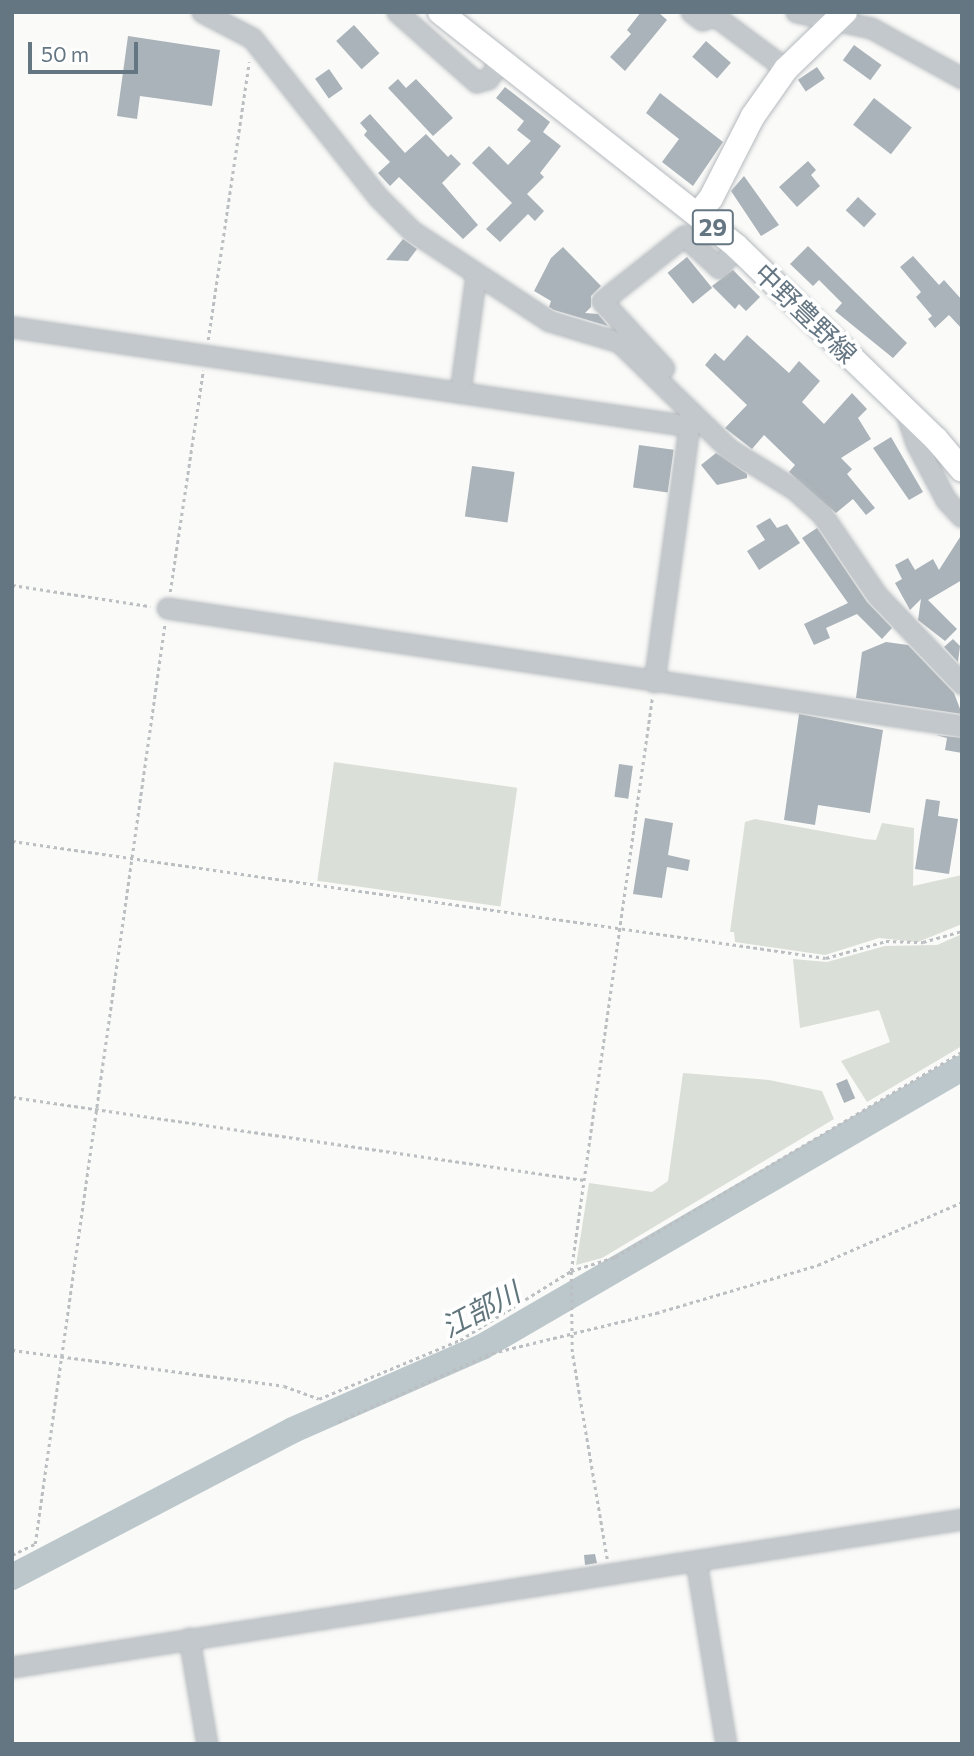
<!DOCTYPE html>
<meta charset="utf-8">
<style>
body{margin:0}
#map{position:relative;width:974px;height:1756px;overflow:hidden;background:#fafaf8;font-family:Commissioner,"Noto Sans JP",sans-serif}
div>[style]{position:absolute}
.green>*{inset:0;background:#dadfd7;transform-origin:0 0}
.river>*{height:26px;margin:-13px;padding:0 13px;transform-origin:13px;border-radius:13px;background:#bbc7cb}
.building>*{inset:0;background:#aab3b9;transform-origin:0 0}
.path>*{height:2.5px;margin-top:-1.25px;transform-origin:0;background:repeating-linear-gradient(90deg,#bbbfc2 0 3.5px,transparent 0 7px)}
.roads{filter:drop-shadow(0 0 2px #b5babe) drop-shadow(0 0 2px #b5babe)}
.minor>*{height:19px;margin:-9.5px;padding:0 9.5px;transform-origin:9.5px;border-radius:9.5px;background:#c3c8cc}
.major>*{height:24px;margin:-12px;padding:0 12px;transform-origin:12px;border-radius:12px;background:#fff}
span{translate:-50% -50%;white-space:nowrap;text-align:center;line-height:1.15;-webkit-text-stroke:7px #fff;paint-order:stroke}
.shield-label span{padding:2px 5px;background:#fff;border:2px solid;border-radius:5px;-webkit-text-stroke-width:0}
.shield-label{font-size:24px;color:#657683;font-weight:700}
.street-label{font-size:26px;color:#657683}
.water-label{font-size:28px;color:#60757c;font-style:italic}
.frame{position:absolute;inset:0;border:14px solid #657683;pointer-events:none}
.scale{position:absolute;left:28px;top:42px;width:110px;height:32px;box-sizing:border-box;border:4px solid #657683;border-top:0;padding-left:9px;font-size:21px;line-height:24px;white-space:nowrap;color:#657683;-webkit-text-stroke:5px #fff;paint-order:stroke}
</style>
<div id="map">
<div class="green">
<div style="left:334px;top:762px;width:185px;height:120px;rotate:8deg"></div>
<div style="clip-path:polygon(755px 819px,865px 839px,876px 840px,882px 823px,914px 828px,913px 886px,962px 875px,962px 924px,918px 942px,879px 938px,825px 955px,735px 942px,734px 932px,730px 932px,745px 822px)"></div>
<div style="clip-path:polygon(962px 934px,962px 1046px,867px 1102px,841px 1061px,890px 1042px,879px 1010px,800px 1028px,793px 959px,827px 962px,885px 946px,937px 945px)"></div>
<div style="clip-path:polygon(683px 1073px,769px 1080px,822px 1091px,834px 1119px,602px 1258px,576px 1265px,589px 1183px,652px 1192px,668px 1181px)"></div>
</div>
<div class="river">
<div style="left:12px;top:1577px;width:317px;rotate:-27.6deg"></div>
<div style="left:293px;top:1430px;width:206px;rotate:-23.7deg"></div>
<div style="left:482px;top:1347px;width:555px;rotate:-30.17deg"></div>
</div>
<div class="building">
<div style="clip-path:polygon(641px 12px,658px 12px,667px 20px,625px 71px,610px 57px,631px 34px,627px 30px)"></div>
<div style="left:354px;top:25px;width:38px;height:24px;rotate:48deg"></div>
<div style="clip-path:polygon(128px 36px,220px 50px,212px 106px,140px 96px,137px 119px,117px 116px)"></div>
<div style="left:706px;top:41px;width:33px;height:21px;rotate:41deg"></div>
<div style="left:854px;top:45px;width:34px;height:19px;rotate:36deg"></div>
<div style="left:817px;top:67px;width:14px;height:23px;rotate:56deg"></div>
<div style="left:329px;top:69px;width:24px;height:17px;rotate:55deg"></div>
<div style="clip-path:polygon(398px 79px,406px 88px,416px 79px,453px 118px,433px 136px,388px 88px)"></div>
<div style="clip-path:polygon(505px 87px,550px 122px,543px 132px,561px 146px,540px 173px,544px 177px,527px 194px,544px 211px,535px 221px,528px 214px,500px 242px,486px 229px,512px 203px,472px 163px,489px 146px,508px 165px,531px 141px,517px 130px,524px 121px,496px 98px)"></div>
<div style="clip-path:polygon(660px 93px,723px 142px,693px 186px,662px 162px,679px 139px,646px 113px)"></div>
<div style="left:874px;top:98px;width:48px;height:34px;rotate:38deg"></div>
<div style="clip-path:polygon(370px 114px,405px 153px,426px 134px,448px 157px,451px 154px,461px 164px,442px 183px,478px 225px,463px 239px,399px 177px,390px 186px,378px 173px,390px 162px,364px 135px,367px 131px,360px 123px)"></div>
<div style="clip-path:polygon(808px 161px,816px 170px,811px 175px,820px 186px,797px 207px,779px 187px)"></div>
<div style="clip-path:polygon(744px 176px,779px 225px,761px 236px,731px 191px)"></div>
<div style="left:858px;top:197px;width:25px;height:18px;rotate:43deg"></div>
<div style="clip-path:polygon(403px 239px,417px 249px,408px 261px,386px 260px)"></div>
<div style="clip-path:polygon(808px 246px,907px 343px,893px 358px,835px 311px,842px 303px,819px 280px,813px 286px,790px 264px)"></div>
<div style="clip-path:polygon(563px 247px,601px 286px,591px 296px,591px 307px,585px 313px,598px 314px,608px 326px,554px 310px,549px 307px,551px 301px,534px 291px,551px 258px)"></div>
<div style="clip-path:polygon(913px 256px,939px 285px,944px 280px,962px 300px,962px 329px,949px 315px,935px 328px,928px 319px,932px 316px,916px 297px,921px 292px,900px 267px)"></div>
<div style="left:687px;top:257px;width:40px;height:25px;rotate:51deg"></div>
<div style="clip-path:polygon(733px 270px,760px 297px,746px 311px,739px 304px,735px 309px,712px 286px)"></div>
<div style="clip-path:polygon(747px 335px,789px 373px,799px 361px,820px 381px,802px 402px,824px 424px,852px 393px,867px 409px,858px 418px,871px 439px,841px 458px,852px 469px,847px 474px,875px 508px,866px 515px,853px 499px,836px 513px,789px 472px,795px 465px,764px 435px,752px 449px,725px 428px,747px 405px,705px 365px,715px 353px,724px 361px)"></div>
<div style="clip-path:polygon(891px 437px,923px 492px,909px 500px,873px 448px)"></div>
<div style="left:639px;top:445px;width:35px;height:43px;rotate:8deg"></div>
<div style="clip-path:polygon(716px 453px,747px 474px,747px 478px,717px 485px,701px 465px)"></div>
<div style="left:472px;top:466px;width:43px;height:51px;rotate:8deg"></div>
<div style="clip-path:polygon(770px 518px,777px 528px,787px 524px,800px 543px,759px 570px,747px 551px,765px 540px,756px 526px)"></div>
<div style="clip-path:polygon(817px 528px,867px 602px,892px 628px,882px 639px,857px 614px,826px 628px,830px 638px,814px 645px,804px 624px,848px 603px,802px 538px)"></div>
<div style="clip-path:polygon(962px 534px,962px 580px,928px 600px,957px 629px,945px 641px,918px 620px,921px 599px,910px 610px,895px 583px,902px 579px,895px 565px,908px 558px,915px 570px,933px 559px,939px 570px)"></div>
<div style="clip-path:polygon(953px 639px,960px 646px,958px 662px,944px 647px)"></div>
<div style="clip-path:polygon(886px 642px,908px 645px,954px 693px,962px 714px,856px 698px,862px 652px)"></div>
<div style="clip-path:polygon(799px 714px,883px 730px,870px 813px,818px 805px,815px 825px,784px 820px)"></div>
<div style="clip-path:polygon(936px 735px,962px 738px,962px 753px,945px 750px,947px 738px)"></div>
<div style="left:619px;top:764px;width:14px;height:33px;rotate:8deg"></div>
<div style="clip-path:polygon(926px 799px,940px 801px,938px 816px,958px 819px,949px 874px,915px 869px)"></div>
<div style="clip-path:polygon(645px 818px,673px 823px,668px 855px,690px 860px,688px 871px,667px 867px,662px 898px,633px 894px)"></div>
<div style="left:847px;top:1079px;width:21px;height:12px;rotate:67deg"></div>
<div style="clip-path:polygon(595px 1554px,597px 1563px,585px 1565px,584px 1555px)"></div>
</div>
<div class="path">
<div style="left:208px;top:340px;width:281px;rotate:-81.6deg"></div>
<div style="left:12px;top:585px;width:140px;rotate:8.7deg"></div>
<div style="left:170px;top:592px;width:224px;rotate:-81.5deg"></div>
<div style="left:12px;top:841px;width:822px;rotate:8.18deg"></div>
<div style="left:826px;top:958px;width:62px;rotate:-15.8deg"></div>
<div style="left:886px;top:941px;width:37px;rotate:2deg"></div>
<div style="left:923px;top:942px;width:41px;rotate:-15.8deg"></div>
<div style="left:12px;top:1097px;width:578px;rotate:8.26deg"></div>
<div style="left:12px;top:1350px;width:274px;rotate:7.5deg"></div>
<div style="left:284px;top:1386px;width:37px;rotate:20deg"></div>
<div style="left:319px;top:1399px;width:153px;rotate:-22.7deg"></div>
<div style="left:460px;top:1340px;width:131px;rotate:-31.9deg"></div>
<div style="left:571px;top:1271px;width:46px;rotate:-17.7deg"></div>
<div style="left:615px;top:1257px;width:403px;rotate:-30.6deg"></div>
<div style="left:338px;top:1422px;width:169px;rotate:-24.1deg"></div>
<div style="left:492px;top:1353px;width:169px;rotate:-13.7deg"></div>
<div style="left:656px;top:1313px;width:169px;rotate:-16.5deg"></div>
<div style="left:818px;top:1265px;width:157px;rotate:-23.6deg"></div>
<div style="left:12px;top:1555px;width:25px;rotate:-26deg"></div>
<div style="left:35px;top:1544px;width:930px;rotate:-81.97deg"></div>
<div style="left:607px;top:1559px;width:210px;rotate:-99.6deg"></div>
<div style="left:572px;top:1352px;width:81px;rotate:-90.7deg"></div>
<div style="left:571px;top:1271px;width:578px;rotate:-81.94deg"></div>
</div>
<div class="roads">
<div class="minor">
<div style="left:202px;top:12px;width:56px;rotate:27.5deg"></div>
<div style="left:252px;top:38px;width:203px;rotate:51.6deg"></div>
<div style="left:378px;top:197px;width:48px;rotate:45deg"></div>
<div style="left:412px;top:231px;width:164px;rotate:33.3deg"></div>
<div style="left:549px;top:321px;width:73px;rotate:16.7deg"></div>
<div style="left:619px;top:342px;width:153px;rotate:44.2deg"></div>
<div style="left:729px;top:449px;width:76px;rotate:31.6deg"></div>
<div style="left:794px;top:489px;width:36px;rotate:42deg"></div>
<div style="left:821px;top:513px;width:99px;rotate:55.7deg"></div>
<div style="left:877px;top:595px;width:123px;rotate:46.3deg"></div>
<div style="left:397px;top:12px;width:106px;rotate:41.5deg"></div>
<div style="left:476px;top:82px;width:12px;rotate:-14deg"></div>
<div style="left:488px;top:79px;width:22px;rotate:-56deg"></div>
<div style="left:691px;top:12px;width:14px;rotate:36deg"></div>
<div style="left:702px;top:20px;width:14px;rotate:-17deg"></div>
<div style="left:715px;top:16px;width:89px;rotate:36.7deg"></div>
<div style="left:796px;top:12px;width:77px;rotate:12deg"></div>
<div style="left:871px;top:28px;width:104px;rotate:28.8deg"></div>
<div style="left:12px;top:327px;width:685px;rotate:8.31deg"></div>
<div style="left:664px;top:368px;width:91px;rotate:-132.8deg"></div>
<div style="left:602px;top:301px;width:105px;rotate:-38.4deg"></div>
<div style="left:684px;top:236px;width:47px;rotate:42.4deg"></div>
<div style="left:719px;top:268px;width:28px;rotate:-52deg"></div>
<div style="left:460px;top:392px;width:119px;rotate:-82.3deg"></div>
<div style="left:905px;top:411px;width:34px;rotate:71deg"></div>
<div style="left:916px;top:443px;width:64px;rotate:62.2deg"></div>
<div style="left:946px;top:500px;width:23px;rotate:47deg"></div>
<div style="left:167px;top:608px;width:804px;rotate:8.44deg"></div>
<div style="left:654px;top:682px;width:272px;rotate:-82.2deg"></div>
<div style="left:696px;top:1561px;width:185px;rotate:80.7deg"></div>
<div style="left:189px;top:1638px;width:108px;rotate:80.4deg"></div>
<div style="left:12px;top:1667px;width:961px;rotate:-8.85deg"></div>
</div>
<div class="major">
<div style="left:440px;top:12px;width:377px;rotate:38.3deg"></div>
<div style="left:736px;top:246px;width:278px;rotate:44deg"></div>
<div style="left:936px;top:439px;width:40px;rotate:50deg"></div>
<div style="left:698px;top:214px;width:21px;rotate:-51deg"></div>
<div style="left:711px;top:198px;width:92px;rotate:-62.9deg"></div>
<div style="left:753px;top:116px;width:57px;rotate:-54.9deg"></div>
<div style="left:786px;top:69px;width:82px;rotate:-44deg"></div>
</div>
</div>
<div class="shield-label">
<span style="left:713px;top:227px">29</span>
</div>
<div class="street-label">
<span style="left:806px;top:313px;rotate:44deg">中野豊野線</span>
</div>
<div class="water-label">
<span style="left:480px;top:1309px;rotate:-28deg">江部川</span>
</div>
<div class="frame"></div>
<div class="scale">50 m</div>
</div>
